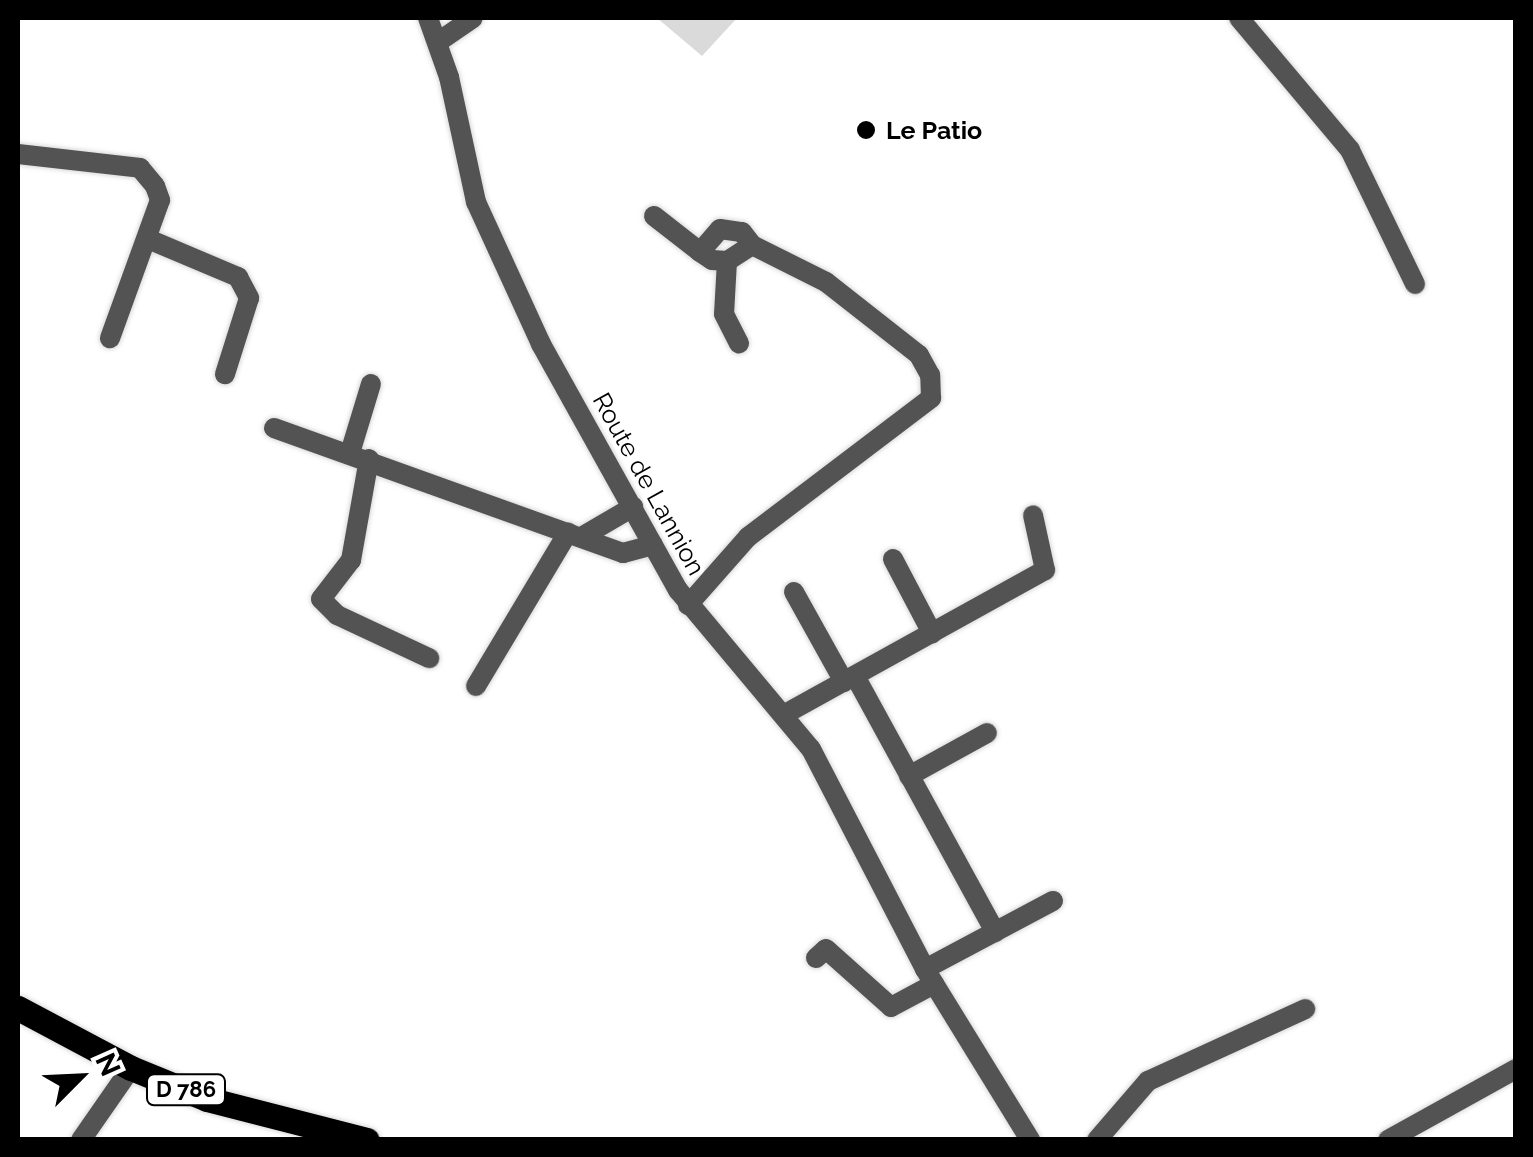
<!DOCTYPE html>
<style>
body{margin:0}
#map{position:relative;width:1533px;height:1157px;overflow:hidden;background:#fff;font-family:Raleway,sans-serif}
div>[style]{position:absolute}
.green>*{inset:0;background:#dadada}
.roads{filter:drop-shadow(0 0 2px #dbdbdb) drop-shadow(0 0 2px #dbdbdb)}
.minor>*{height:20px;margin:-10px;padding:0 10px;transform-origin:10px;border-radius:10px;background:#535353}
.major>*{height:25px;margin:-12.5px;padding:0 12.5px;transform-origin:12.5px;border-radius:12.5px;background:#000}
.dots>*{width:28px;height:28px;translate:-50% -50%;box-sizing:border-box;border:5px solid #fff;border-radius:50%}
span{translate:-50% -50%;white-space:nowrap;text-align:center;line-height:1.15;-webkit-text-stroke:8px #fff;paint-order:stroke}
.shield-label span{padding:2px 8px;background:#fff;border:2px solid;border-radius:8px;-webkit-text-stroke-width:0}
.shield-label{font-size:22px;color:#000;font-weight:700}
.poi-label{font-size:25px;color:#000;font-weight:700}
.left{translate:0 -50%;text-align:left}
.street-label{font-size:25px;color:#000}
.frame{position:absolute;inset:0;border:20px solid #000;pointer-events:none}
.north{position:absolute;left:30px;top:1027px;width:100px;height:100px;-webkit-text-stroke:8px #fff;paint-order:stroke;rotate:66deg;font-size:28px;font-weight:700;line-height:40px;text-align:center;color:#000}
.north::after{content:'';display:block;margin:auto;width:35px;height:45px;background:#000;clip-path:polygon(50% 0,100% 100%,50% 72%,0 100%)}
</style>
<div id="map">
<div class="green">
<div style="clip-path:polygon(657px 18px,737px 18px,702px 56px)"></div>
</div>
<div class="roads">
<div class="minor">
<div style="left:428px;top:18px;width:63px;rotate:70.4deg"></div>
<div style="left:449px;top:77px;width:128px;rotate:77.8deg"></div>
<div style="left:476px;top:202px;width:156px;rotate:65.4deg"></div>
<div style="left:541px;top:344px;width:282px;rotate:60.9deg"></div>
<div style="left:678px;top:590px;width:207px;rotate:50.1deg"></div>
<div style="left:811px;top:749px;width:248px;rotate:62.6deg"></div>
<div style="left:925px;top:969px;width:201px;rotate:58.4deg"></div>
<div style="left:1239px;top:18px;width:172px;rotate:49.9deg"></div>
<div style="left:1350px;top:150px;width:149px;rotate:64.1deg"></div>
<div style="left:438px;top:42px;width:42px;rotate:-34.4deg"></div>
<div style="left:18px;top:154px;width:123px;rotate:6.5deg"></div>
<div style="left:140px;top:168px;width:23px;rotate:50deg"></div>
<div style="left:155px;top:186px;width:15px;rotate:70deg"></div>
<div style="left:160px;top:200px;width:147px;rotate:109.9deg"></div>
<div style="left:654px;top:216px;width:58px;rotate:38deg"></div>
<div style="left:720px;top:229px;width:22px;rotate:8deg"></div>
<div style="left:742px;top:232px;width:16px;rotate:52deg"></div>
<div style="left:752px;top:245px;width:30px;rotate:147deg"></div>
<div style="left:727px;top:261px;width:15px;rotate:-176deg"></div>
<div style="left:712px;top:260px;width:14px;rotate:-146deg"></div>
<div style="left:700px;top:252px;width:30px;rotate:-49deg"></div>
<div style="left:148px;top:239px;width:98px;rotate:22.9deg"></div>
<div style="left:238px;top:277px;width:24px;rotate:62deg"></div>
<div style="left:249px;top:298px;width:80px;rotate:107.5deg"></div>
<div style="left:727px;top:261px;width:53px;rotate:93.2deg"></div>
<div style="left:724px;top:314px;width:33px;rotate:63deg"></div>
<div style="left:274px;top:428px;width:371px;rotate:19.7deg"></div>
<div style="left:623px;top:553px;width:31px;rotate:-15deg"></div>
<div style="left:350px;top:453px;width:72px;rotate:-73.1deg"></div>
<div style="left:369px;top:459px;width:103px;rotate:100.1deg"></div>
<div style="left:351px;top:560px;width:49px;rotate:127.6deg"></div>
<div style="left:321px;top:599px;width:23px;rotate:45deg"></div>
<div style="left:337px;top:615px;width:102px;rotate:25.1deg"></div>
<div style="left:585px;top:535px;width:56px;rotate:-30.3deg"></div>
<div style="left:893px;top:559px;width:84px;rotate:62.2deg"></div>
<div style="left:794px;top:592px;width:103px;rotate:60.9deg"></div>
<div style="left:688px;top:605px;width:91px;rotate:-48.6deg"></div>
<div style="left:748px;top:537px;width:230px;rotate:-37.2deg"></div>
<div style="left:931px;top:398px;width:23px;rotate:-92deg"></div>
<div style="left:930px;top:375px;width:23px;rotate:-119deg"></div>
<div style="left:919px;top:355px;width:118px;rotate:-141.9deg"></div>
<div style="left:826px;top:282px;width:83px;rotate:-153.4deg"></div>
<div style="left:855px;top:676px;width:292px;rotate:61.3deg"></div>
<div style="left:476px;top:686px;width:179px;rotate:-59.1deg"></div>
<div style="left:787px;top:713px;width:295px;rotate:-29deg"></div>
<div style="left:1045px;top:570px;width:56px;rotate:-102.3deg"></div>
<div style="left:909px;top:776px;width:89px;rotate:-28.9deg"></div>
<div style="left:816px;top:958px;width:13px;rotate:-42deg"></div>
<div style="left:826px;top:949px;width:87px;rotate:41.7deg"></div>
<div style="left:891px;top:1007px;width:49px;rotate:-28.1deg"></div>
<div style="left:925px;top:969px;width:145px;rotate:-28deg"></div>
<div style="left:81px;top:1140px;width:88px;rotate:-55.2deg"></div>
<div style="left:1097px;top:1140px;width:78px;rotate:-49.2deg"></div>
<div style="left:1148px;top:1081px;width:173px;rotate:-24.6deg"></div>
<div style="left:1388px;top:1140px;width:146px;rotate:-29deg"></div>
</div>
<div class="major">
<div style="left:18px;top:1008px;width:128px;rotate:28deg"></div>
<div style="left:131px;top:1068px;width:82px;rotate:22.2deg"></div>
<div style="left:207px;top:1099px;width:165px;rotate:14.4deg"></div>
</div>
</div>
<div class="dots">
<div style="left:866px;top:130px;background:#000"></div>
</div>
<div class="shield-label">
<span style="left:186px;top:1090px">D 786</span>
</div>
<div class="poi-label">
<span class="left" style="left:886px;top:130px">Le Patio</span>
</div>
<div class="street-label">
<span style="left:649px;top:484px;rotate:61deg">Route de Lannion</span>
</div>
<div class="frame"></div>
<div class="north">N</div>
</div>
